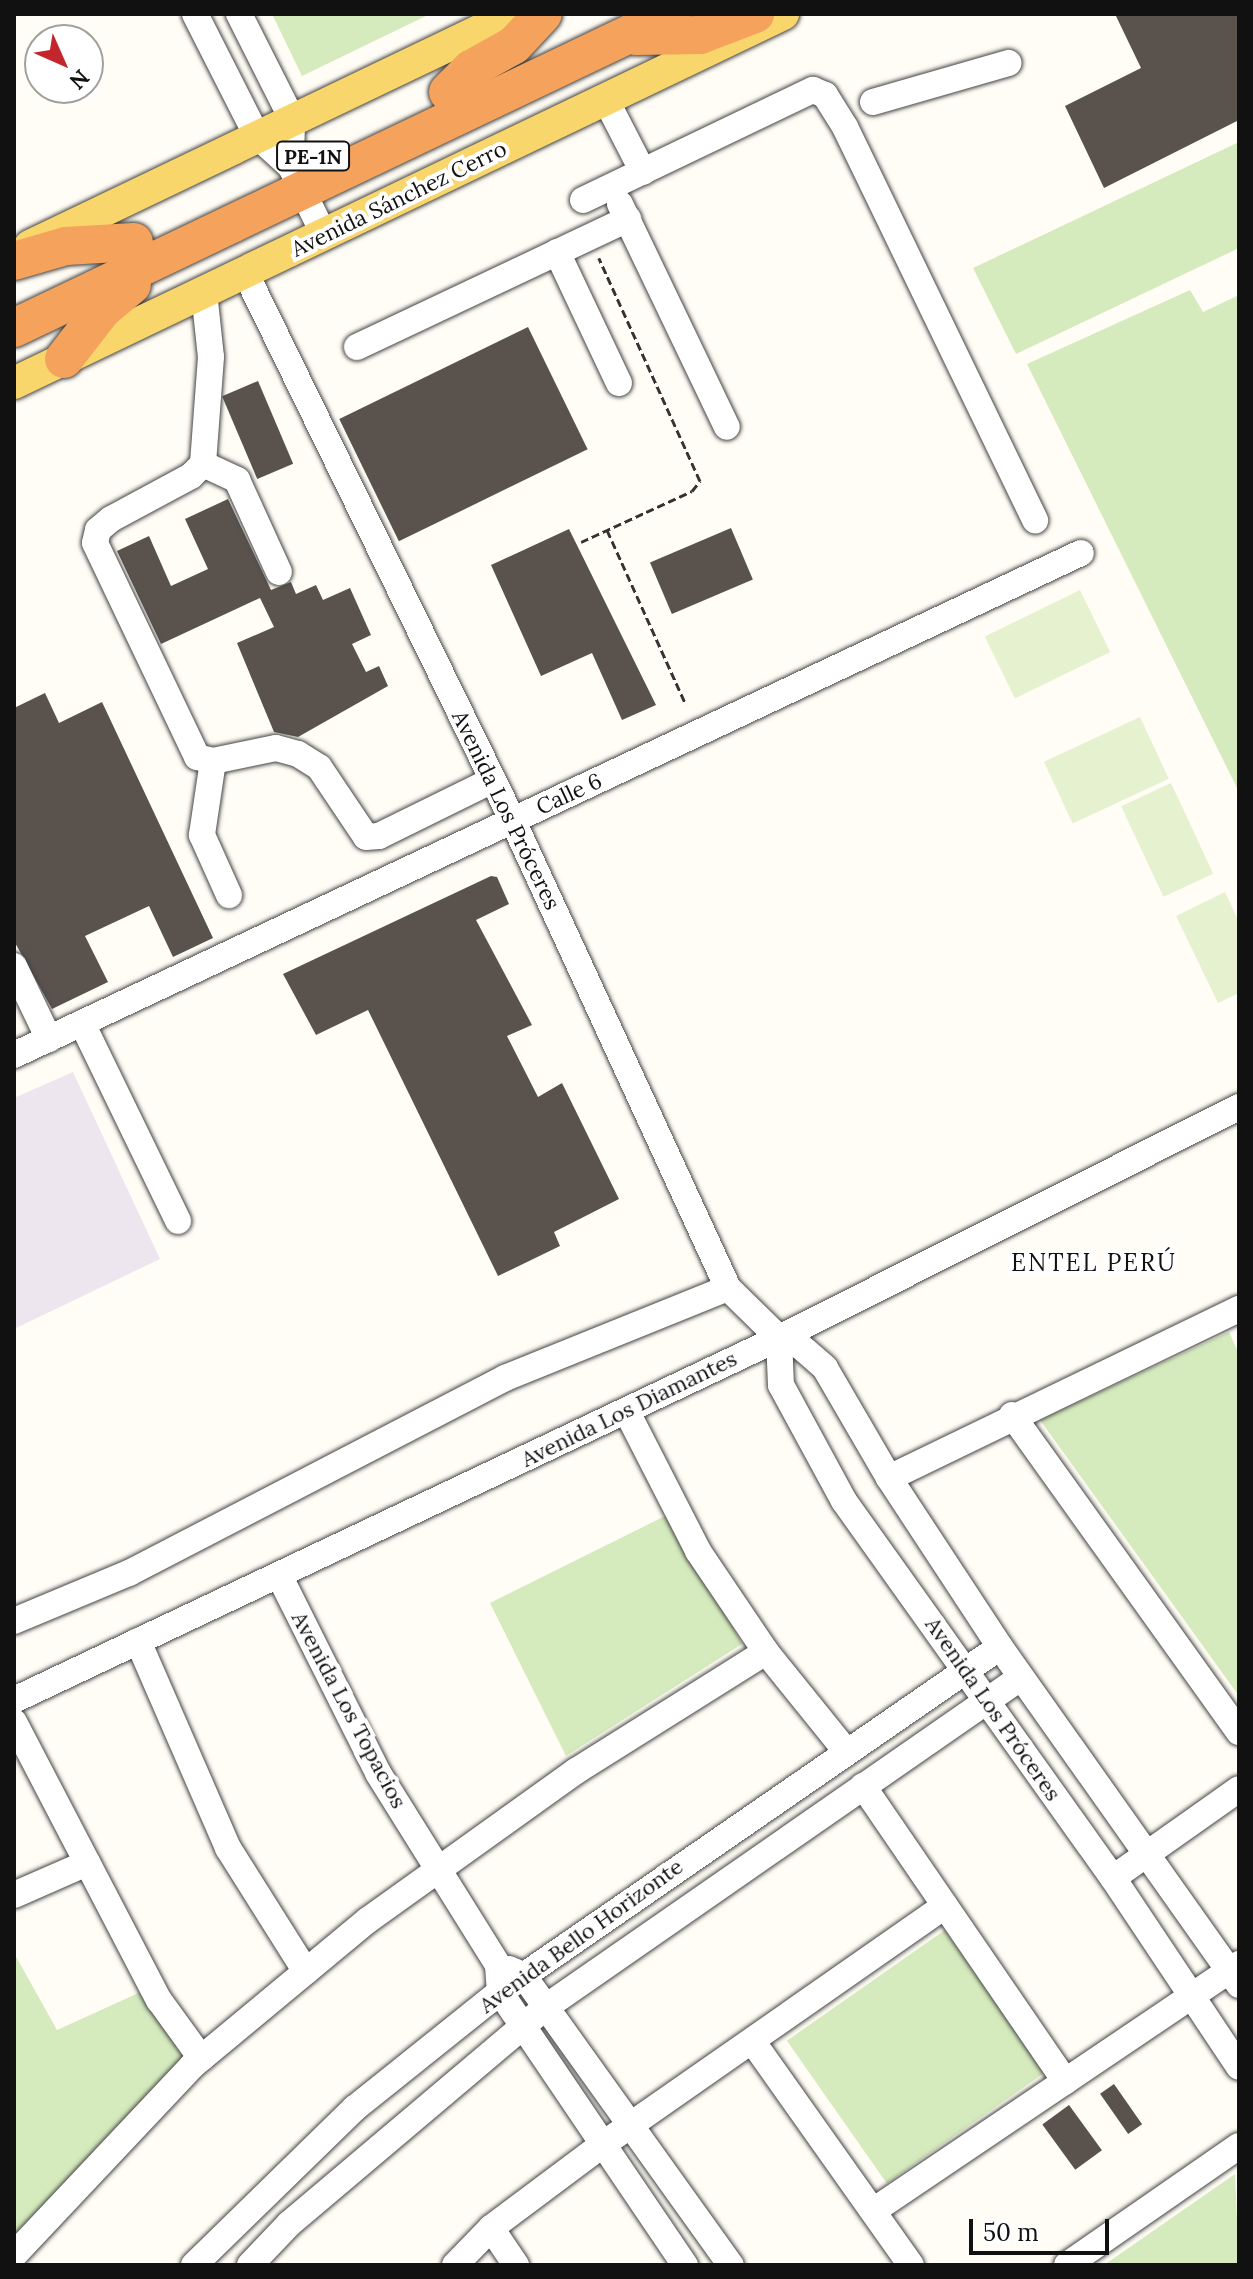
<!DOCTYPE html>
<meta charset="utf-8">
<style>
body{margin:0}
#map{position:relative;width:1253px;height:2279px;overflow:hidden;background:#fffdf5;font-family:Lora,serif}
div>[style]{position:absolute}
.industrial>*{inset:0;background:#eee6ef}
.green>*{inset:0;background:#d5ebbd;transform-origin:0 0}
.pitch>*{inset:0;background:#e6f2cf;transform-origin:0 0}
.building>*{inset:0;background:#5a524d;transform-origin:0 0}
.path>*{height:3px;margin-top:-1.5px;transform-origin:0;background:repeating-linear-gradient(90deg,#333 0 8px,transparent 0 12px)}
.roads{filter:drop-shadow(0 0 2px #444) drop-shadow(0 0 2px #444)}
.minor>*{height:26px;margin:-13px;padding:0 13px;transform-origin:13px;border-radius:13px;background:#fff}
.major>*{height:32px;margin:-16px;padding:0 16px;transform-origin:16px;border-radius:16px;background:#f9d66b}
.highway>*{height:38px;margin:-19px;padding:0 19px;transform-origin:19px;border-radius:19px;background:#f5a25d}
span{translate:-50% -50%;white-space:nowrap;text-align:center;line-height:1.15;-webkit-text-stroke:8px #fff;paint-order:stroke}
.shield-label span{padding:2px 6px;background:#fff;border:2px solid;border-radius:6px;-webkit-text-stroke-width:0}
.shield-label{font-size:20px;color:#111;font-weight:700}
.street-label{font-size:22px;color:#111}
.neighbourhood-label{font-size:24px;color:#111;letter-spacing:2px}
.frame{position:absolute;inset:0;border:16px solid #111;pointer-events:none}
.north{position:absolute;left:24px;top:24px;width:80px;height:80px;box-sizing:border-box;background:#fff;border:2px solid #a0a0a0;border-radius:50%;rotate:135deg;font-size:22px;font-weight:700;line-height:32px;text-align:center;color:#111}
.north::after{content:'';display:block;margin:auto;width:28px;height:36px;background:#c4262e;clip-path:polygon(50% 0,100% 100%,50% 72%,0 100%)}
.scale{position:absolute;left:969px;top:2219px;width:140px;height:36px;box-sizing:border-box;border:4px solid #111;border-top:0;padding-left:10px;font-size:24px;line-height:28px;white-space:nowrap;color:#111;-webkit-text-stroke:6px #fff;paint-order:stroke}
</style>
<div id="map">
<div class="industrial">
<div style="clip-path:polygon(73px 1072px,160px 1259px,14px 1329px,14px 1098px)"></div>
</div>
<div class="green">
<div style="clip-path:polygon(272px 14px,430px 14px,302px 76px)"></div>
<div style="clip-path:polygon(1239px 142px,1239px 248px,1016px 354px,973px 268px)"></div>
<div style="clip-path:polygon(1190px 290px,1203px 312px,1239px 295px,1239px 792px,1027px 364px)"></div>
<div style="clip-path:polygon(1229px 1332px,1239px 1354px,1239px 1696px,1040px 1420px)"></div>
<div style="clip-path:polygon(669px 1514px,742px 1644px,566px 1756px,490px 1603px)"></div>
<div style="left:945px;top:1930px;width:174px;height:193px;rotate:55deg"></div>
<div style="clip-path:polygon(14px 1953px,57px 2030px,145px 1990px,188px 2059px,14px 2237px)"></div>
<div style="clip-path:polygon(1235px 2174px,1239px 2265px,1104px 2265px)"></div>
</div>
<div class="pitch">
<div style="left:1080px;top:590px;width:69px;height:106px;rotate:64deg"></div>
<div style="left:1140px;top:717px;width:68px;height:106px;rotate:65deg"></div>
<div style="left:1171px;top:783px;width:100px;height:55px;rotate:65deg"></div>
<div style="clip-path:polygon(1225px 892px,1239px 922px,1239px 993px,1218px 1003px,1176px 916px)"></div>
</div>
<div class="building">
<div style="clip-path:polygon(1115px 14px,1239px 14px,1239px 120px,1104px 188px,1065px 106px,1141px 68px)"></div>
<div style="left:528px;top:327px;width:136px;height:210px;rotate:64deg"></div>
<div style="left:258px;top:381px;width:90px;height:39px;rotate:67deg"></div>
<div style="clip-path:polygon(228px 499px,271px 590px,291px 582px,296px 594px,316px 585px,323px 600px,350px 588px,371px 635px,352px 644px,366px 672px,379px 666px,388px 686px,298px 737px,274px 732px,237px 643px,274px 627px,260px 598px,161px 644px,117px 551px,149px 536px,171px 586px,208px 569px,185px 519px)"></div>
<div style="left:731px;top:528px;width:56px;height:88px;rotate:67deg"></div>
<div style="clip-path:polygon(569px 529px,656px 705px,622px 720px,592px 653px,541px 676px,491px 565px)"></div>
<div style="clip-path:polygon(45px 693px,59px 723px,102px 702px,213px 938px,173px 957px,149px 906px,85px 936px,108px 982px,52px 1009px,14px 941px,14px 708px)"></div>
<div style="clip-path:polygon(491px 876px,497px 877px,509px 904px,476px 920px,532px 1025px,507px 1036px,538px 1097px,562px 1083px,619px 1199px,554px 1232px,560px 1246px,498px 1276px,368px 1010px,316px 1035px,283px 974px)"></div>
<div style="left:1114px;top:2084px;width:49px;height:17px;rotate:55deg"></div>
<div style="left:1069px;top:2105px;width:56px;height:33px;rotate:54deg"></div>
</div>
<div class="path">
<div style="left:607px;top:530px;width:192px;rotate:65.7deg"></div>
<div style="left:581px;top:542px;width:122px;rotate:-24.7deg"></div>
<div style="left:692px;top:491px;width:13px;rotate:-51deg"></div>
<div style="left:700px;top:481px;width:245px;rotate:-114.4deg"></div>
</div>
<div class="roads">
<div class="minor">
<div style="left:195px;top:14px;width:137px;rotate:63.1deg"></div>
<div style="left:257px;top:136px;width:46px;rotate:42.4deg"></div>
<div style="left:291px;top:167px;width:76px;rotate:64.1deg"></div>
<div style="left:239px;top:14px;width:118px;rotate:63.2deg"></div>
<div style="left:292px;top:119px;width:48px;rotate:91.2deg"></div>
<div style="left:606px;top:100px;width:81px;rotate:62.8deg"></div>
<div style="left:873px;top:102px;width:141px;rotate:-16.1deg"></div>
<div style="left:583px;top:200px;width:255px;rotate:-25.6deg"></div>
<div style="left:813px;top:90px;width:13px;rotate:23deg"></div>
<div style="left:825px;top:95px;width:38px;rotate:58deg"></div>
<div style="left:845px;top:127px;width:437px;rotate:64.2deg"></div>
<div style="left:620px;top:204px;width:247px;rotate:64.4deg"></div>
<div style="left:557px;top:252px;width:145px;rotate:64.7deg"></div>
<div style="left:245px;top:272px;width:611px;rotate:63.98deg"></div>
<div style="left:513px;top:821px;width:514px;rotate:65.28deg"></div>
<div style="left:728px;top:1288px;width:71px;rotate:44.4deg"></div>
<div style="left:779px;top:1338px;width:22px;rotate:21deg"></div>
<div style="left:800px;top:1346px;width:33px;rotate:41deg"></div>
<div style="left:825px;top:1368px;width:127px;rotate:59.8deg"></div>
<div style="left:889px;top:1478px;width:202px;rotate:56.7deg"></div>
<div style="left:1000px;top:1647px;width:414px;rotate:54.7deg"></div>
<div style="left:204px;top:292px;width:65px;rotate:83.9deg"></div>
<div style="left:211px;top:357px;width:107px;rotate:94.3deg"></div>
<div style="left:203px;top:464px;width:17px;rotate:135deg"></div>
<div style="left:191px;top:476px;width:91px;rotate:151.7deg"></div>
<div style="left:111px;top:519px;width:17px;rotate:140deg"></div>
<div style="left:98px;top:530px;width:13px;rotate:103deg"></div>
<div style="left:95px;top:543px;width:237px;rotate:64.5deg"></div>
<div style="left:197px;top:757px;width:16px;rotate:14deg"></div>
<div style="left:213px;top:761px;width:64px;rotate:-11.7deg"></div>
<div style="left:276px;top:748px;width:23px;rotate:15deg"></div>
<div style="left:298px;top:754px;width:25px;rotate:32deg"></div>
<div style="left:319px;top:767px;width:84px;rotate:56.1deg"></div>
<div style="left:366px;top:837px;width:13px;rotate:-4deg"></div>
<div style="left:379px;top:836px;width:127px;rotate:-26.2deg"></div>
<div style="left:357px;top:347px;width:300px;rotate:-25.3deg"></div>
<div style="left:203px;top:464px;width:38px;rotate:25deg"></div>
<div style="left:237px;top:480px;width:101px;rotate:65.5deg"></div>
<div style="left:213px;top:761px;width:75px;rotate:98.5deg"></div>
<div style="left:202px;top:835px;width:66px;rotate:65.8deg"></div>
<div style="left:14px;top:966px;width:81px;rotate:64.4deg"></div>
<div style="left:82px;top:1023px;width:220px;rotate:64.1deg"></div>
<div style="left:14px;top:1055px;width:1179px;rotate:-25.2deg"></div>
<div style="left:779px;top:1338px;width:47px;rotate:87.6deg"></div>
<div style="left:781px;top:1385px;width:132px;rotate:61.5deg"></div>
<div style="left:844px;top:1501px;width:463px;rotate:54.5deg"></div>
<div style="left:1113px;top:1878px;width:227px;rotate:56.3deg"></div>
<div style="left:627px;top:1412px;width:156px;rotate:62.9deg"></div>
<div style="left:698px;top:1551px;width:122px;rotate:56deg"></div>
<div style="left:766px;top:1652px;width:126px;rotate:51.1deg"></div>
<div style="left:1012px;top:1415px;width:390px;rotate:54.4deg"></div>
<div style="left:889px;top:1478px;width:389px;rotate:-25.8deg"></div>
<div style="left:279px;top:1575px;width:221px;rotate:63.4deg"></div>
<div style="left:378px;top:1773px;width:226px;rotate:58deg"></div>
<div style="left:498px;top:1965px;width:27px;rotate:86deg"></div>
<div style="left:500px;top:1992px;width:330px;rotate:55.9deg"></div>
<div style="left:14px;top:1621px;width:125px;rotate:-22.7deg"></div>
<div style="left:129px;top:1573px;width:424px;rotate:-27.4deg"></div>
<div style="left:505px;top:1378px;width:240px;rotate:-22deg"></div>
<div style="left:138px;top:1641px;width:226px;rotate:66.5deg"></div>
<div style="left:228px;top:1848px;width:146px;rotate:57.8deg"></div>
<div style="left:14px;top:1700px;width:846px;rotate:-25.32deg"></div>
<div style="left:779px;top:1338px;width:515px;rotate:-26.66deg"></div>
<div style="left:14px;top:1722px;width:314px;rotate:62.5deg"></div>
<div style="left:159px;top:2000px;width:72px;rotate:54.1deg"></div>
<div style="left:863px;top:1786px;width:358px;rotate:55.6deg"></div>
<div style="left:1113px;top:1878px;width:154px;rotate:-35.2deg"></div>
<div style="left:14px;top:1895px;width:80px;rotate:-23.7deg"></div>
<div style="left:509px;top:1969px;width:15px;rotate:23deg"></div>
<div style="left:523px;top:1975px;width:357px;rotate:54.4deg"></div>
<div style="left:753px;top:2042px;width:273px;rotate:54.7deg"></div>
<div style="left:873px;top:2211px;width:442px;rotate:-34deg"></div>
<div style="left:491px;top:2228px;width:45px;rotate:56deg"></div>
<div style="left:14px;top:2255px;width:260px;rotate:-46.7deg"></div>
<div style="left:192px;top:2066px;width:229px;rotate:-39.7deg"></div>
<div style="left:368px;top:1920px;width:256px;rotate:-35.6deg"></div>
<div style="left:576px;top:1771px;width:224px;rotate:-32.1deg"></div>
<div style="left:194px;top:2265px;width:225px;rotate:-44.3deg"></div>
<div style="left:355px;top:2108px;width:186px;rotate:-38.7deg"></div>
<div style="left:500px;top:1992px;width:607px;rotate:-34.61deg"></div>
<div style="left:250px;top:2265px;width:57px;rotate:-46.4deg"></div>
<div style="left:289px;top:2224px;width:336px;rotate:-40.2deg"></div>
<div style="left:546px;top:2007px;width:577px;rotate:-34.76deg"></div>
<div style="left:455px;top:2265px;width:52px;rotate:-45.8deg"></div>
<div style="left:491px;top:2228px;width:139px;rotate:-36.8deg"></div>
<div style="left:602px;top:2145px;width:418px;rotate:-34.9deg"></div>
<div style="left:1067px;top:2265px;width:209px;rotate:-34.7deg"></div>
</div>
<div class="major">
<div style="left:30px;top:246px;width:537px;rotate:-25.61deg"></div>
<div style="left:14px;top:383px;width:853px;rotate:-25.63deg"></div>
</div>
<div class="highway">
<div style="left:636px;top:36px;width:64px;rotate:-0.9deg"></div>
<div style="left:700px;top:35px;width:59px;rotate:-20.9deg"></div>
<div style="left:448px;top:92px;width:33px;rotate:-45deg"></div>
<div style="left:471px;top:69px;width:49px;rotate:-29.2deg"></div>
<div style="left:514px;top:45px;width:42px;rotate:-46.9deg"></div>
<div style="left:14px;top:261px;width:54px;rotate:-16.1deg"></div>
<div style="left:66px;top:246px;width:68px;rotate:-3.4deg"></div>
<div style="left:14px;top:328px;width:728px;rotate:-25.54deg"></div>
<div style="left:64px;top:359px;width:62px;rotate:-52.2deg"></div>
<div style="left:102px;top:310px;width:39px;rotate:-40deg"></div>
</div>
</div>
<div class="shield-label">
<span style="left:313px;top:156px">PE-1N</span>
</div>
<div class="street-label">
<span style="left:399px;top:199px;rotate:-26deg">Avenida Sánchez Cerro</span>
<span style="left:569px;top:794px;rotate:-25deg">Calle 6</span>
<span style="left:506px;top:810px;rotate:64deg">Avenida Los Próceres</span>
<span style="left:629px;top:1409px;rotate:-26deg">Avenida Los Diamantes</span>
<span style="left:993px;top:1709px;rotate:55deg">Avenida Los Próceres</span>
<span style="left:349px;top:1710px;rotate:62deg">Avenida Los Topacios</span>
<span style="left:581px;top:1936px;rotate:-36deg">Avenida Bello Horizonte</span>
</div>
<div class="neighbourhood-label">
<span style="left:1094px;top:1263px">ENTEL PERÚ</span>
</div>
<div class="frame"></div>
<div class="north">N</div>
<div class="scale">50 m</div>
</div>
